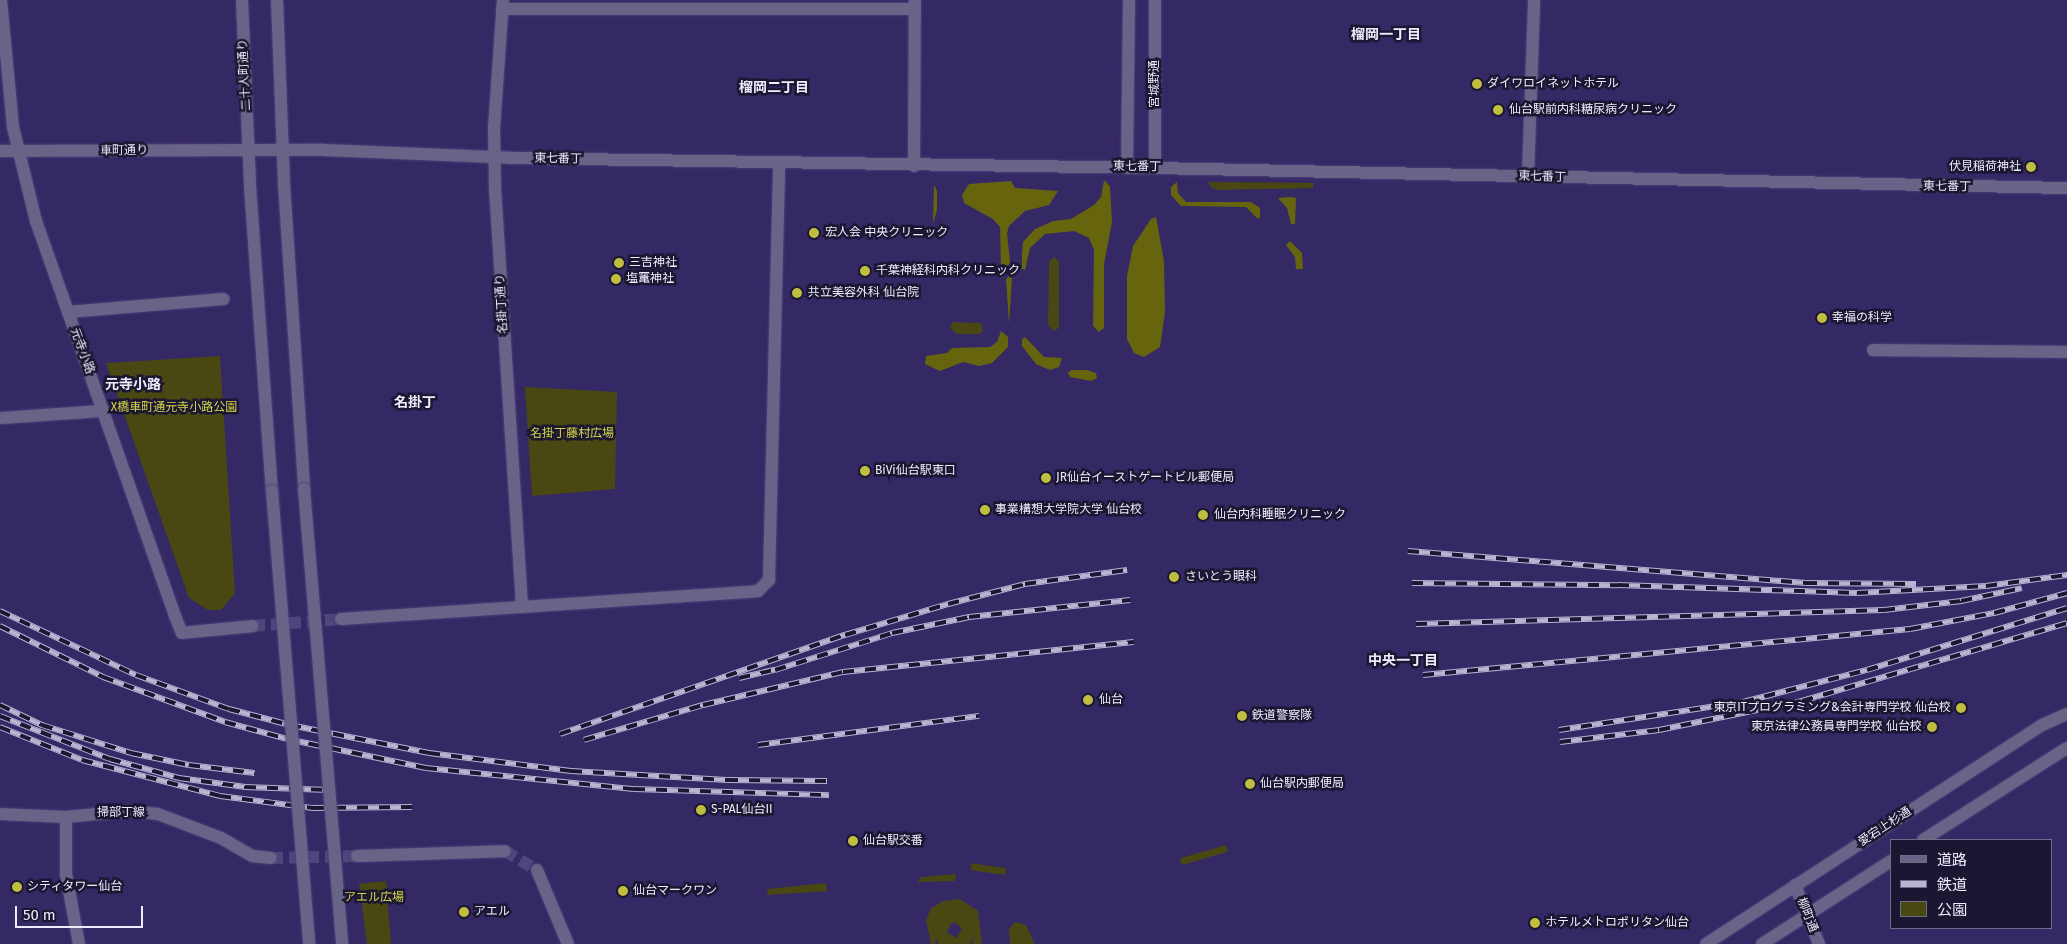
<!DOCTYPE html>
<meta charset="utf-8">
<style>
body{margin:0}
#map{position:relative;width:2067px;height:944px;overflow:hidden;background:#342865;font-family:"Fira Sans","Noto Sans JP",sans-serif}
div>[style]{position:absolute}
.green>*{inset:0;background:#494812;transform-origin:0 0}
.forest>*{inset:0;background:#66650d}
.tertiary-tunnel>*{height:12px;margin-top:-6px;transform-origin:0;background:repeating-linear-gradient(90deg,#50457c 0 12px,transparent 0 18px)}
.roads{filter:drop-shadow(0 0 1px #4e437a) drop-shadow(0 0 1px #4e437a)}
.tertiary>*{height:12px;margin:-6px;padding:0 6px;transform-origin:6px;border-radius:6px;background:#676488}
.rail>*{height:5.5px;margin-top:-2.75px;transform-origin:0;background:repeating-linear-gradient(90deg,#1b1732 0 11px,#b9b4d1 0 22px);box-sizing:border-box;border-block:1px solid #b9b4d1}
.bridges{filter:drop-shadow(0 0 1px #4e437a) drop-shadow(0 0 1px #4e437a)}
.tertiary-bridge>*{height:12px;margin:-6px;padding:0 6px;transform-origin:6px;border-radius:6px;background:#676488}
.dots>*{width:14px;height:14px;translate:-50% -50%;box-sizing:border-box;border:2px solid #1b1732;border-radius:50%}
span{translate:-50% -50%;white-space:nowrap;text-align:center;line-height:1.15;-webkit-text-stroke:5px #1b1732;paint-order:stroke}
.street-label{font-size:12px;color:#edecfc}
.poi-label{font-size:12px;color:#edecfc}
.left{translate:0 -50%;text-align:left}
.right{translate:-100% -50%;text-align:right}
.park-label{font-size:12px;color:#d6d549}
.neighbourhood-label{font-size:14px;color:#edecfc;font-weight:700}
.legend{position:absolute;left:1890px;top:839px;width:162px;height:90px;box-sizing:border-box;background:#1b1732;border:1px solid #6f6c83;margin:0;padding:6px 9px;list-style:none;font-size:15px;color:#edecfc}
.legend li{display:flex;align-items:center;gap:10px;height:25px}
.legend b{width:25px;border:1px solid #6f6c83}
.scale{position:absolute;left:15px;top:906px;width:128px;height:22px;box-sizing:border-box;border:2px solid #edecfc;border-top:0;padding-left:6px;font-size:15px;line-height:18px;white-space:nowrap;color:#edecfc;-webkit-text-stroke:4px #1b1732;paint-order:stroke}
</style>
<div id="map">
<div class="green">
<div style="clip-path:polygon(1208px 182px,1313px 183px,1313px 188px,1219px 190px,1212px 188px)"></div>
<div style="clip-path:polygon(1054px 257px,1059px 262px,1059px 327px,1055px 331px,1048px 326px,1049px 262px)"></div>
<div style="clip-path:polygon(953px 322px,981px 323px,983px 331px,980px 334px,957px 334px,950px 328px)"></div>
<div style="clip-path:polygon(220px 356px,235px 593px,221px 610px,208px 610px,189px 598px,106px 363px)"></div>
<div style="clip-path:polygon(525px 387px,617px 392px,615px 489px,532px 496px)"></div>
<div style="left:1226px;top:845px;width:7px;height:48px;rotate:74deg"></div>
<div style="left:1006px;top:868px;width:7px;height:35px;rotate:98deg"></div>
<div style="clip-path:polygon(956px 874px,955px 881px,918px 882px,921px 877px)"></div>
<div style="clip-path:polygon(386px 881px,391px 944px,367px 944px,359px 884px)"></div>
<div style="clip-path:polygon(826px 883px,827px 891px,767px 895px,768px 889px)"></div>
<div style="clip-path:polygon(evenodd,960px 899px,978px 911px,982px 944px,972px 944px,975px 935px,970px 944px,939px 944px,935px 938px,936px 944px,931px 944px,926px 920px,931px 908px,943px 901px,960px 899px,951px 923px,956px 923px,962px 928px,956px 938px,947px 932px,951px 923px)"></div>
<div style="clip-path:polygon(1015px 922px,1026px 925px,1035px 944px,1010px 944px,1009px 929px)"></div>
</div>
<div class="forest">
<div style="clip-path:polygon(1104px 180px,1110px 186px,1112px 222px,1104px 264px,1104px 328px,1099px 332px,1093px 326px,1094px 250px,1089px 238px,1074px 231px,1045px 234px,1030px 248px,1025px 270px,1022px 269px,1022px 253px,1023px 242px,1035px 229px,1053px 221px,1071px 219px,1094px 205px,1101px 197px)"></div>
<div style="clip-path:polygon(1011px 181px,1015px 188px,1058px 191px,1049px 205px,1025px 211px,1009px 226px,1007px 233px,1010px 262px,1005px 272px,1001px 267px,1000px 227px,993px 219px,964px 203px,962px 195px,969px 184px)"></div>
<div style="clip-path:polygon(1177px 182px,1178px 193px,1186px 202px,1251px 202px,1260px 208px,1260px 217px,1258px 219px,1246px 207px,1181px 206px,1171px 195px,1171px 187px)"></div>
<div style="clip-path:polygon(934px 185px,937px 191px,937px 210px,933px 224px)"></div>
<div style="clip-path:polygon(1291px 197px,1296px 198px,1295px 224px,1291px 224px,1287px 208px,1278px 198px)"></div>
<div style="clip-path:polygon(1156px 217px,1164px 261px,1165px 312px,1160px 347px,1144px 357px,1134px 353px,1127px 339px,1127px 276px,1133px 246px,1151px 219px)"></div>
<div style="clip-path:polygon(1290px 241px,1302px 253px,1303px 269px,1296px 269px,1295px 257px,1286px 245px)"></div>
<div style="clip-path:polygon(1009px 276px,1012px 278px,1009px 324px,1006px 279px)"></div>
<div style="clip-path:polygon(1001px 331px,1008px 337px,1008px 347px,992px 363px,979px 366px,963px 362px,940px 371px,925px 364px,926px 356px,947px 353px,952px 348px,990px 347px,997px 342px)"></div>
<div style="clip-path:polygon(1025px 337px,1044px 357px,1062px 358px,1059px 367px,1050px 370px,1036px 364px,1022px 346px,1022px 339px)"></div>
<div style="clip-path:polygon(1071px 370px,1087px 370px,1096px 373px,1097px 378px,1091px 381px,1070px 377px,1068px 373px)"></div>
</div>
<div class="tertiary-tunnel">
<div style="left:253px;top:626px;width:88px;rotate:-4.5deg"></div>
<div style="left:505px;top:851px;width:37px;rotate:31deg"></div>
<div style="left:271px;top:858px;width:86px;rotate:-1.3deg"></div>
</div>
<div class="roads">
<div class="tertiary">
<div style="left:1px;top:0;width:128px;rotate:84.6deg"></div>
<div style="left:13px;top:127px;width:97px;rotate:76.3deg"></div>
<div style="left:36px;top:221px;width:419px;rotate:70.6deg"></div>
<div style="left:175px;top:616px;width:18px;rotate:68deg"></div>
<div style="left:182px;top:633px;width:71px;rotate:-5.6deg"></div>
<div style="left:242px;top:0;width:186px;rotate:87.5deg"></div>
<div style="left:250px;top:186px;width:306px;rotate:85.9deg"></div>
<div style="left:277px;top:0;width:184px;rotate:87.8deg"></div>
<div style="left:284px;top:184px;width:306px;rotate:86.2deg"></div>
<div style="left:503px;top:0;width:128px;rotate:94deg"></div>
<div style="left:494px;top:128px;width:60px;rotate:89deg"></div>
<div style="left:495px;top:188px;width:420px;rotate:86.3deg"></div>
<div style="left:502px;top:9px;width:413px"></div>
<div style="left:0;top:151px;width:324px;rotate:-0.2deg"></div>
<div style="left:324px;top:150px;width:187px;rotate:2.4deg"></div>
<div style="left:511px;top:158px;width:644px;rotate:0.89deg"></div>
<div style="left:1155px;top:168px;width:912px;rotate:1.26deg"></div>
<div style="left:914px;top:166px;width:166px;rotate:-89.7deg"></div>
<div style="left:1127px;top:167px;width:167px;rotate:-89.3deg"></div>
<div style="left:1155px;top:168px;width:168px;rotate:-90deg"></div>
<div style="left:1528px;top:176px;width:176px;rotate:-88deg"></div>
<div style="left:68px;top:312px;width:156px;rotate:-4.8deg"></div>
<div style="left:1873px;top:350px;width:194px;rotate:0.6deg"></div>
<div style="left:0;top:418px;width:103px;rotate:-3.9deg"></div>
<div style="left:341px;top:619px;width:418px;rotate:-3.8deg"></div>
<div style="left:758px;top:591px;width:16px;rotate:-45deg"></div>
<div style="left:769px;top:580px;width:417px;rotate:-88.6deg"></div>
<div style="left:0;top:814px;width:66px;rotate:2.6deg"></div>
<div style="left:66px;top:817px;width:63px;rotate:-5.4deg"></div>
<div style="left:129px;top:811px;width:29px;rotate:6deg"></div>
<div style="left:158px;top:814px;width:67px;rotate:20.9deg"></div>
<div style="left:221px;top:838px;width:36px;rotate:30deg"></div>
<div style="left:252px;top:856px;width:19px;rotate:6deg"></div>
<div style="left:66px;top:817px;width:57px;rotate:90deg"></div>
<div style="left:66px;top:874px;width:71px;rotate:79.5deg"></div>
<div style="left:1923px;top:840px;width:171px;rotate:-32.6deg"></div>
<div style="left:357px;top:856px;width:148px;rotate:-1.9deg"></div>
<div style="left:537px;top:870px;width:80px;rotate:67.3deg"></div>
<div style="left:1795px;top:885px;width:64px;rotate:67.9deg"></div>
<div style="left:1706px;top:944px;width:401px;rotate:-33.1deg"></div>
<div style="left:2042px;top:725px;width:27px;rotate:-24deg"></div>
<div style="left:1762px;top:944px;width:153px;rotate:-32.8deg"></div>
</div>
</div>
<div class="rail">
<div style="left:1408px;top:551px;width:399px;rotate:4.6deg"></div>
<div style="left:1806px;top:583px;width:110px;rotate:0.5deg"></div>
<div style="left:1412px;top:583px;width:206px;rotate:0.6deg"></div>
<div style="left:1618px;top:585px;width:239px;rotate:1.9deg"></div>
<div style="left:1857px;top:593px;width:129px;rotate:-3.1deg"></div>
<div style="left:1986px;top:586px;width:82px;rotate:-7.7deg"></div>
<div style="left:0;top:611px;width:150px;rotate:25.2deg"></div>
<div style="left:136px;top:675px;width:99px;rotate:20.1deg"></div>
<div style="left:229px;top:709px;width:63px;rotate:14.7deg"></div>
<div style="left:290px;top:725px;width:142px;rotate:11.4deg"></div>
<div style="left:429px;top:753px;width:143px;rotate:7.2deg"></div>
<div style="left:571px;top:771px;width:156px;rotate:3.3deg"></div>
<div style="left:727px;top:780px;width:100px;rotate:0.6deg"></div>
<div style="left:1416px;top:624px;width:468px;rotate:-1.7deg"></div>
<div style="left:1884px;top:610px;width:78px;rotate:-6.7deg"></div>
<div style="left:1961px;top:601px;width:62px;rotate:-12deg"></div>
<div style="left:0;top:626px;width:115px;rotate:26.3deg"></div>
<div style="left:103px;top:677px;width:130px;rotate:20.2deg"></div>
<div style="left:225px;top:722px;width:64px;rotate:15.3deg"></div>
<div style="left:287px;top:739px;width:142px;rotate:11.8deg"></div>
<div style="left:426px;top:768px;width:209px;rotate:5.8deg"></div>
<div style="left:634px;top:789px;width:195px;rotate:1.8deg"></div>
<div style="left:1423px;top:675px;width:489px;rotate:-5.4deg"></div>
<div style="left:1910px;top:629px;width:86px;rotate:-10.8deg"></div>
<div style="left:1994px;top:613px;width:76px;rotate:-15.3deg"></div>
<div style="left:739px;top:678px;width:37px;rotate:-13deg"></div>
<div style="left:775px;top:670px;width:123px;rotate:-17.5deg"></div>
<div style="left:892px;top:633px;width:79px;rotate:-11.7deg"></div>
<div style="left:969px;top:617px;width:162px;rotate:-6deg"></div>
<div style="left:0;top:705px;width:47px;rotate:25.5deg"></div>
<div style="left:42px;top:725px;width:93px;rotate:17.5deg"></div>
<div style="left:131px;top:753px;width:59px;rotate:11.7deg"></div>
<div style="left:189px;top:765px;width:66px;rotate:6.9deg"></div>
<div style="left:0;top:716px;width:118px;rotate:21.4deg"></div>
<div style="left:110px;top:759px;width:72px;rotate:15.4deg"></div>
<div style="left:179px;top:778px;width:67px;rotate:7.8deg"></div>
<div style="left:245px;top:787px;width:84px;rotate:2deg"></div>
<div style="left:0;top:727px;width:88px;rotate:21.9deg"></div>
<div style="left:82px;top:760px;width:143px;rotate:14.6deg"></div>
<div style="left:220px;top:796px;width:94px;rotate:7.4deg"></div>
<div style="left:313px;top:808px;width:99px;rotate:-0.6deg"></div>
<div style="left:1559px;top:730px;width:186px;rotate:-8.7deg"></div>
<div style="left:1743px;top:702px;width:128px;rotate:-14.5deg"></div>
<div style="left:1867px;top:670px;width:209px;rotate:-17.2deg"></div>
<div style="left:560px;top:734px;width:302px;rotate:-19.2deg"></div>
<div style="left:845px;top:635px;width:108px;rotate:-16.8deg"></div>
<div style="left:948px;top:604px;width:80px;rotate:-14.6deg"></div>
<div style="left:1025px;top:584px;width:103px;rotate:-7.8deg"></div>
<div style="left:584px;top:740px;width:124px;rotate:-16.4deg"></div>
<div style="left:703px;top:705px;width:144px;rotate:-13.3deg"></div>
<div style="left:843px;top:672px;width:292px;rotate:-5.9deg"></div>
<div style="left:1560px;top:742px;width:100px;rotate:-6.9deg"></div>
<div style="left:1659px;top:730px;width:146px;rotate:-11.5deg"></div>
<div style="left:1802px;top:701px;width:276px;rotate:-16.4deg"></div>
<div style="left:758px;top:745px;width:223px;rotate:-7.5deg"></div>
</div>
<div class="bridges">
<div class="tertiary-bridge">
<div style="left:304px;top:489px;width:457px;rotate:85.2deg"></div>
<div style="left:272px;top:491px;width:455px;rotate:85.3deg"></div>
</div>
</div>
<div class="dots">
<div style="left:1477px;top:84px;background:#c0be41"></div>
<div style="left:1498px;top:110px;background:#c0be41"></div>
<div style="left:2031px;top:167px;background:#c0be41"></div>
<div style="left:814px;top:233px;background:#c0be41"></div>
<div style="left:619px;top:263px;background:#c0be41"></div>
<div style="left:865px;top:271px;background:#c0be41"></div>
<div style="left:616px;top:279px;background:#c0be41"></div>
<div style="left:797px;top:293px;background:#c0be41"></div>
<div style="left:1822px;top:318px;background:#c0be41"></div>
<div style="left:865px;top:471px;background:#c0be41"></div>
<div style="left:1046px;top:478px;background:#c0be41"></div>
<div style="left:985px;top:510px;background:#c0be41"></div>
<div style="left:1203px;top:515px;background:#c0be41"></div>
<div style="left:1174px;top:577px;background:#c0be41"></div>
<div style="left:1088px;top:700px;background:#c0be41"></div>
<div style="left:1961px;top:708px;background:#c0be41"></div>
<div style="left:1242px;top:716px;background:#c0be41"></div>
<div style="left:1932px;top:727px;background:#c0be41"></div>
<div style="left:1250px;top:784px;background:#c0be41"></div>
<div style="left:701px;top:810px;background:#c0be41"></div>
<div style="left:853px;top:841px;background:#c0be41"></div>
<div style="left:17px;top:887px;background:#c0be41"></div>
<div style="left:623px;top:891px;background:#c0be41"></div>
<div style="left:464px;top:912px;background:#c0be41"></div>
<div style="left:1535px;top:923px;background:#c0be41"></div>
</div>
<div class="street-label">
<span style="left:245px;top:75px;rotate:-93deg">二十人町通り</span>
<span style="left:1155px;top:84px;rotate:-90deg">宮城野通</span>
<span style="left:124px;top:151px;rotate:-1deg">車町通り</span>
<span style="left:558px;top:159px;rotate:1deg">東七番丁</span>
<span style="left:1137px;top:167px;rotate:1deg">東七番丁</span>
<span style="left:1542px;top:177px;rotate:2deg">東七番丁</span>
<span style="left:1947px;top:187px;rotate:1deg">東七番丁</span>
<span style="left:502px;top:304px;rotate:-93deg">名掛丁通り</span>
<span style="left:82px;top:351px;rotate:70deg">元寺小路</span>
<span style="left:121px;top:813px">掃部丁線</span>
<span style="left:1885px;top:827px;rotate:-33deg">愛宕上杉通</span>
<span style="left:1807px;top:915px;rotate:68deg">柳町通</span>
</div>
<div class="poi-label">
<span class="left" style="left:1487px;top:84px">ダイワロイネットホテル</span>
<span class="left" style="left:1509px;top:110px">仙台駅前内科糖尿病クリニック</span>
<span class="right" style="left:2021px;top:167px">伏見稲荷神社</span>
<span class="left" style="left:825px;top:233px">宏人会 中央クリニック</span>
<span class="left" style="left:629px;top:263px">三吉神社</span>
<span class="left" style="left:876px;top:271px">千葉神経科内科クリニック</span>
<span class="left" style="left:626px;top:279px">塩竃神社</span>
<span class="left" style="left:808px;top:293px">共立美容外科 仙台院</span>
<span class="left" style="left:1832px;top:318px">幸福の科学</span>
<span class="left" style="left:875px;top:471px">BiVi仙台駅東口</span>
<span class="left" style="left:1056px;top:478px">JR仙台イーストゲートビル郵便局</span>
<span class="left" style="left:995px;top:510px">事業構想大学院大学 仙台校</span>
<span class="left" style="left:1214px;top:515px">仙台内科睡眠クリニック</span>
<span class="left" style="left:1185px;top:577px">さいとう眼科</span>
<span class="left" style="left:1099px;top:700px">仙台</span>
<span class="right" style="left:1951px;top:708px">東京ITプログラミング&amp;会計専門学校 仙台校</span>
<span class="left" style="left:1252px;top:716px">鉄道警察隊</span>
<span class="right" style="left:1922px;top:727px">東京法律公務員専門学校 仙台校</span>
<span class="left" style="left:1260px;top:784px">仙台駅内郵便局</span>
<span class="left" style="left:711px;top:810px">S-PAL仙台II</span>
<span class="left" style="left:863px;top:841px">仙台駅交番</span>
<span class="left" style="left:27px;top:887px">シティタワー仙台</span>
<span class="left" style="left:633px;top:891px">仙台マークワン</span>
<span class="left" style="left:474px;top:912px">アエル</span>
<span class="left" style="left:1545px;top:923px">ホテルメトロポリタン仙台</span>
</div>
<div class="park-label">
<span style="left:174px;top:408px">X橋車町通元寺小路公園</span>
<span style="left:572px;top:434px">名掛丁藤村広場</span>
<span style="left:374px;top:898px">アエル広場</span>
</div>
<div class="neighbourhood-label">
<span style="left:1386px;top:35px">榴岡一丁目</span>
<span style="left:774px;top:88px">榴岡二丁目</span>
<span style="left:133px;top:385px">元寺小路</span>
<span style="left:415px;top:403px">名掛丁</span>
<span style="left:1403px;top:661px">中央一丁目</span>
</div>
<ul class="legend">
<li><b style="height:6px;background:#676488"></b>道路</li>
<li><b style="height:6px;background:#b9b4d1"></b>鉄道</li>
<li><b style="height:14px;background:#494812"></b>公園</li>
</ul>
<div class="scale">50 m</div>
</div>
